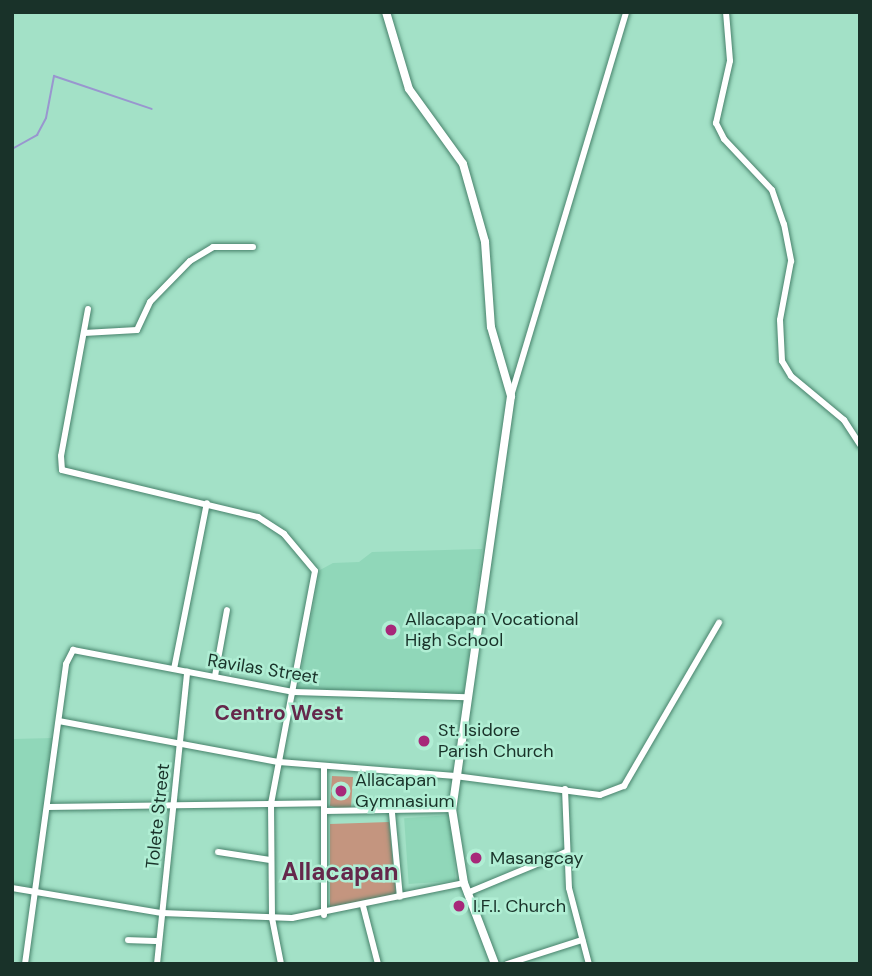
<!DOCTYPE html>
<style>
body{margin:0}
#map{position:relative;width:872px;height:976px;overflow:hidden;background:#a3e1c7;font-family:"DM Sans",sans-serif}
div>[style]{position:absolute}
.built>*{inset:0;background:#90d7b9;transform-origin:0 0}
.green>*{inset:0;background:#c4957f}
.stream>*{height:2px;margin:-1px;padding:0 1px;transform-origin:1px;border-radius:1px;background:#9996cf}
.roads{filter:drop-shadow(0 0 2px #47826b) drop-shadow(0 0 2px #47826b)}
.minor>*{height:6px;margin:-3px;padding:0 3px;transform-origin:3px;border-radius:3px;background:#fff}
.major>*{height:8px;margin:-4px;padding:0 4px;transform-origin:4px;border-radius:4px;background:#fff}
.dots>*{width:19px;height:19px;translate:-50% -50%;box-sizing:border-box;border:4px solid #b0eed4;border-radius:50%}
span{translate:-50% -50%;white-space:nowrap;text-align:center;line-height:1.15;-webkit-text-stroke:5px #b0eed4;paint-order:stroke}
.poi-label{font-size:18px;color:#193229}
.left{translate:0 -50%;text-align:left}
.street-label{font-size:18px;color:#193229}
.quarter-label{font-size:21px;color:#65274b;font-weight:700}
.district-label{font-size:24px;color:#65274b;font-weight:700}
.frame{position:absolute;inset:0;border:14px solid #193229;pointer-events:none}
</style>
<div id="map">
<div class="built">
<div style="clip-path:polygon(482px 549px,464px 693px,298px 689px,320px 570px,333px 563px,359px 562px,372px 552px)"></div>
<div style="clip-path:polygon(53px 738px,34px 887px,12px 884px,12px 739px)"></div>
<div style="left:451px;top:815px;width:66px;height:47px;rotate:86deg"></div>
</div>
<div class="green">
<div style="clip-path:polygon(332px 776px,353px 777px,351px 807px,346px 810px,330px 806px)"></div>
<div style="clip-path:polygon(389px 822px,396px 894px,330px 907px,330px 824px)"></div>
</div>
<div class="stream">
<div style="left:12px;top:149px;width:29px;rotate:-29deg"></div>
<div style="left:37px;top:135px;width:19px;rotate:-62deg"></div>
<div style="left:46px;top:118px;width:43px;rotate:-79.2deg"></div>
<div style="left:54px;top:76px;width:103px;rotate:18.6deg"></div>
</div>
<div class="roads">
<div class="minor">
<div style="left:726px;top:12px;width:49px;rotate:85.3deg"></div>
<div style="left:730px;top:61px;width:64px;rotate:102.7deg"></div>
<div style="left:716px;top:123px;width:18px;rotate:63deg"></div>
<div style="left:724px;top:139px;width:70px;rotate:46.7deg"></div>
<div style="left:772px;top:190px;width:36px;rotate:71deg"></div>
<div style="left:784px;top:224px;width:38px;rotate:79deg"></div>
<div style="left:791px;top:261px;width:60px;rotate:100.6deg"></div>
<div style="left:780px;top:320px;width:41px;rotate:87.2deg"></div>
<div style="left:782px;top:361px;width:17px;rotate:59deg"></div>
<div style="left:791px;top:376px;width:69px;rotate:39.7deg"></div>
<div style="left:844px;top:420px;width:30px;rotate:57deg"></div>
<div style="left:88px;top:309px;width:149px;rotate:100.4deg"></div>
<div style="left:61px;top:456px;width:14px;rotate:86deg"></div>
<div style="left:62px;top:470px;width:202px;rotate:13.5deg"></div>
<div style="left:258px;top:517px;width:31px;rotate:33deg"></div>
<div style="left:284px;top:534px;width:48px;rotate:50deg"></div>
<div style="left:315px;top:571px;width:236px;rotate:100.7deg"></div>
<div style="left:271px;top:803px;width:115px;rotate:89.5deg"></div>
<div style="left:272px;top:918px;width:47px;rotate:78.9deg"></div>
<div style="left:84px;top:333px;width:53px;rotate:-3.2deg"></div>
<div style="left:137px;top:330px;width:31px;rotate:-65deg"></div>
<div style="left:150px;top:302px;width:57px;rotate:-45.7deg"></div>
<div style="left:190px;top:261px;width:27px;rotate:-31deg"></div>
<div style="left:213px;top:247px;width:40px"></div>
<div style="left:511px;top:396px;width:401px;rotate:-73.3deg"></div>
<div style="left:174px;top:669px;width:169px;rotate:-78.8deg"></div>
<div style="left:215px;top:676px;width:67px;rotate:-79.7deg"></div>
<div style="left:59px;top:721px;width:224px;rotate:10.6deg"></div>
<div style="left:279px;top:762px;width:177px;rotate:4.5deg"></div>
<div style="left:455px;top:776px;width:146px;rotate:7.5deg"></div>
<div style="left:600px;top:795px;width:26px;rotate:-21deg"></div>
<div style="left:624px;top:786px;width:189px;rotate:-59.8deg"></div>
<div style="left:324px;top:766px;width:149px;rotate:90deg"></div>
<div style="left:565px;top:789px;width:99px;rotate:87.7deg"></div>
<div style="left:569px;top:888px;width:79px;rotate:75.3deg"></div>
<div style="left:47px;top:807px;width:277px;rotate:-0.8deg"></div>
<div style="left:324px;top:811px;width:128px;rotate:-0.9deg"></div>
<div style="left:392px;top:813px;width:84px;rotate:84.6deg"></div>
<div style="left:218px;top:852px;width:53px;rotate:8.7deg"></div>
<div style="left:12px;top:888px;width:152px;rotate:9.5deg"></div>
<div style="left:162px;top:913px;width:130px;rotate:2.2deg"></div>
<div style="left:292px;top:918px;width:176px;rotate:-11.5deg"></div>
<div style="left:467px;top:893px;width:107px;rotate:-22.5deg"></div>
<div style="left:363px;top:906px;width:60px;rotate:75.5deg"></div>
<div style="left:128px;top:940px;width:31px;rotate:2deg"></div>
<div style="left:25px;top:964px;width:303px;rotate:-82.2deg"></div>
<div style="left:66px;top:664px;width:16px;rotate:-63deg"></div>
<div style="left:73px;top:650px;width:225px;rotate:10.8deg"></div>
<div style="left:294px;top:692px;width:173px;rotate:1.7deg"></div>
<div style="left:157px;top:964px;width:294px;rotate:-84.1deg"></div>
<div style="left:507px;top:964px;width:79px;rotate:-17.7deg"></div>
</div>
<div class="major">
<div style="left:386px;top:12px;width:80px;rotate:73.4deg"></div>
<div style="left:409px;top:89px;width:92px;rotate:54.2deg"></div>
<div style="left:463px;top:164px;width:81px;rotate:74.2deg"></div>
<div style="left:485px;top:242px;width:85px;rotate:86deg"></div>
<div style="left:491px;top:327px;width:72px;rotate:73.8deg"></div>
<div style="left:511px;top:396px;width:417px;rotate:98.1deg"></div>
<div style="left:452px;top:809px;width:75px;rotate:80.8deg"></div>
<div style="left:464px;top:883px;width:87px;rotate:69.1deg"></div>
</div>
</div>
<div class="dots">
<div style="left:391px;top:630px;background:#a72879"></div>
<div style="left:424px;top:741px;background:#a72879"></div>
<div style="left:341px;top:791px;background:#a72879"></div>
<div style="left:476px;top:858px;background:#a72879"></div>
<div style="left:459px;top:906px;background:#a72879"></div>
</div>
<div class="poi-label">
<span class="left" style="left:405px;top:630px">Allacapan Vocational<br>High School</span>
<span class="left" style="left:438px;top:741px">St. Isidore<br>Parish Church</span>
<span class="left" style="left:355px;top:791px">Allacapan<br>Gymnasium</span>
<span class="left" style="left:490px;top:858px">Masangcay</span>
<span class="left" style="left:473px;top:906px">I.F.I. Church</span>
</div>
<div class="street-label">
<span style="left:263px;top:669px;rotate:9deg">Ravilas Street</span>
<span style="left:158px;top:816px;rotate:-84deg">Tolete Street</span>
</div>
<div class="quarter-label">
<span style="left:279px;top:713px">Centro West</span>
</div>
<div class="district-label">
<span style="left:340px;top:872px">Allacapan</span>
</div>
<div class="frame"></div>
</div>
